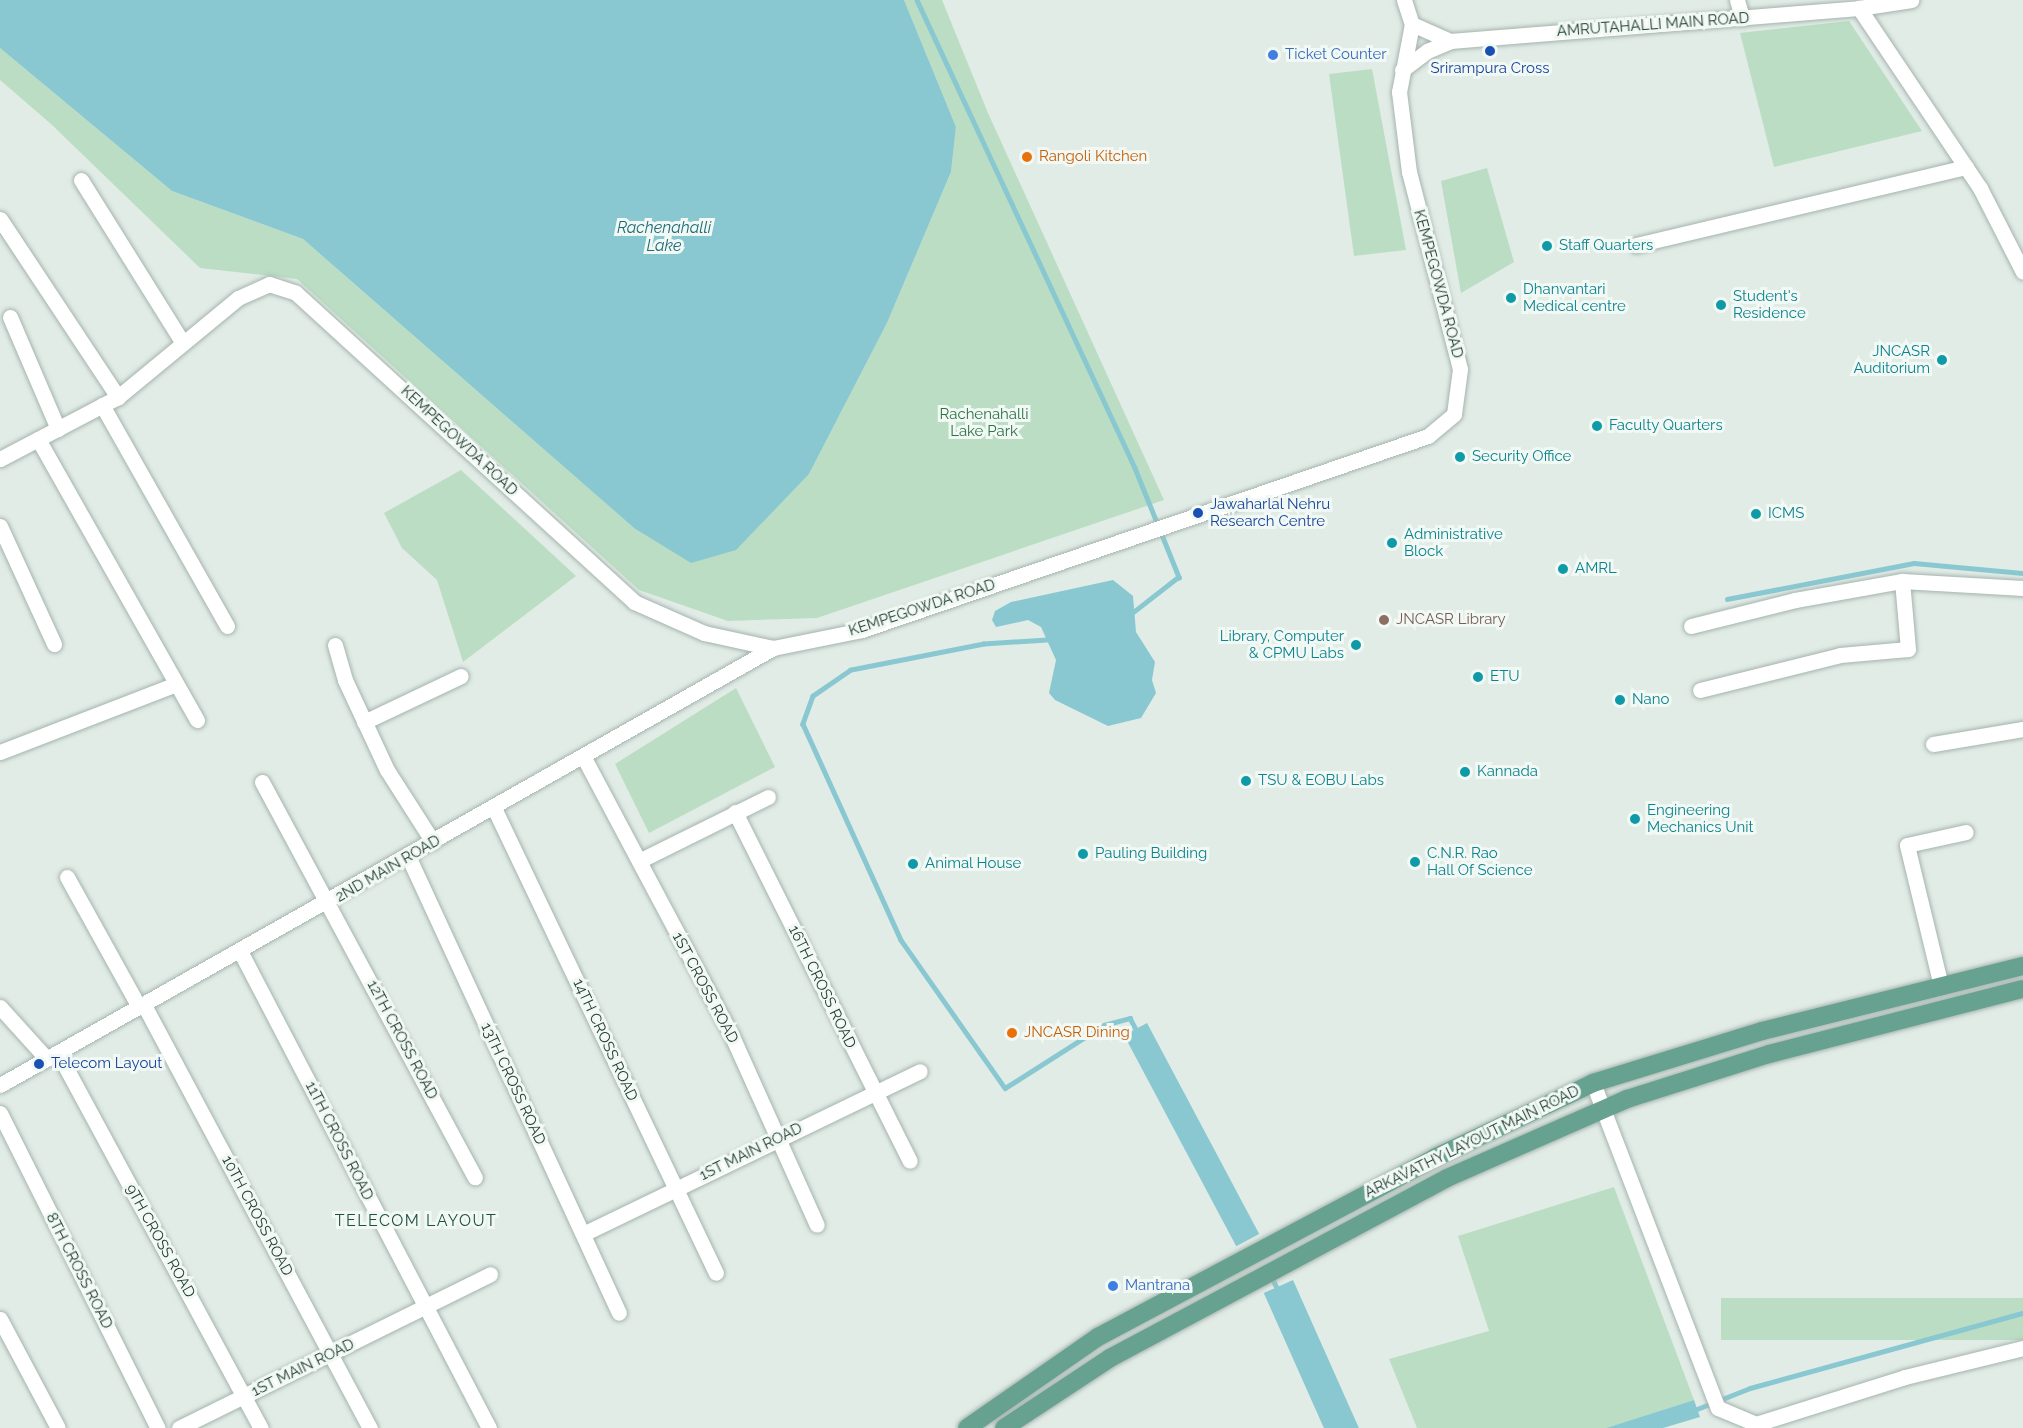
<!DOCTYPE html>
<style>
body{margin:0}
#map{position:relative;width:2023px;height:1428px;overflow:hidden;background:#e2ece7;font-family:Raleway,sans-serif}
div>[style]{position:absolute}
.green>*{inset:0;background:#bbddc3;transform-origin:0 0}
.water>*{inset:0;background:#8ac8d1;transform-origin:0 0}
.stream>*{height:4.5px;margin:-2.25px;padding:0 2.25px;transform-origin:2.25px;border-radius:2.25px;background:#8ac8d1}
.roads{filter:drop-shadow(0 0 2px #a5b4ae) drop-shadow(0 0 2px #a5b4ae)}
.minor>*{height:15px;margin:-7.5px;padding:0 7.5px;transform-origin:7.5px;border-radius:7.5px;background:#fff}
.major>*{height:18px;margin:-9px;padding:0 9px;transform-origin:9px;border-radius:9px;background:#67a190}
.dots>*{width:16px;height:16px;translate:-50% -50%;box-sizing:border-box;border:3px solid #f2f9f5;border-radius:50%}
span{translate:-50% -50%;white-space:nowrap;text-align:center;line-height:1.15;-webkit-text-stroke:6px #f2f9f5;paint-order:stroke}
.street-label{font-size:15px;color:#223d35}
.shop-label{font-size:15px;color:#366cbe}
.left{translate:0 -50%;text-align:left}
.transit-label{font-size:15px;color:#164399}
.food-label{font-size:15px;color:#c56008}
.culture-label{font-size:15px;color:#0d838f}
.right{translate:-100% -50%;text-align:right}
.park-label{font-size:15px;color:#2d7346}
.education-label{font-size:15px;color:#785e54}
.water-label{font-size:16px;color:#1d6c78;font-style:italic}
.neighbourhood-label{font-size:16px;color:#1e4f42;letter-spacing:1.5px}
</style>
<div id="map">
<div class="green">
<div style="clip-path:polygon(904px 0,942px 0,988px 113px,1164px 500px,817px 618px,728px 621px,639px 590px,297px 279px,200px 268px,51px 124px,0 80px,0 48px,172px 191px,303px 239px,634px 528px,809px 474px,887px 323px,951px 172px,956px 127px)"></div>
<div style="clip-path:polygon(1849px 21px,1922px 131px,1774px 167px,1740px 33px)"></div>
<div style="clip-path:polygon(1372px 69px,1406px 250px,1354px 256px,1329px 74px)"></div>
<div style="clip-path:polygon(1487px 168px,1514px 262px,1461px 293px,1441px 181px)"></div>
<div style="clip-path:polygon(461px 470px,576px 576px,463px 662px,437px 580px,402px 548px,384px 513px)"></div>
<div style="clip-path:polygon(736px 688px,775px 767px,649px 833px,615px 764px)"></div>
<div style="clip-path:polygon(1614px 1187px,1694px 1400px,1606px 1428px,1417px 1428px,1389px 1359px,1489px 1331px,1458px 1236px)"></div>
<div style="left:2023px;top:1298px;width:42px;height:302px;rotate:90deg"></div>
</div>
<div class="water">
<div style="clip-path:polygon(0 0,904px 0,956px 127px,951px 172px,887px 323px,809px 474px,736px 550px,691px 563px,634px 528px,303px 239px,172px 191px,0 48px)"></div>
<div style="clip-path:polygon(1113px 580px,1133px 596px,1136px 632px,1155px 662px,1152px 680px,1156px 693px,1141px 718px,1108px 726px,1055px 700px,1049px 693px,1056px 660px,1041px 627px,1028px 620px,996px 627px,992px 620px,995px 611px,1011px 602px)"></div>
<div style="left:1147px;top:1023px;width:239px;height:26px;rotate:62deg"></div>
<div style="left:1293px;top:1280px;width:162px;height:32px;rotate:66deg"></div>
<div style="clip-path:polygon(1694px 1400px,1700px 1417px,1663px 1428px,1606px 1428px)"></div>
</div>
<div class="stream">
<div style="left:917px;top:0;width:516px;rotate:65.02deg"></div>
<div style="left:1135px;top:468px;width:118px;rotate:68deg"></div>
<div style="left:1179px;top:577px;width:57px;rotate:142.1deg"></div>
<div style="left:1727px;top:599px;width:190px;rotate:-10.9deg"></div>
<div style="left:1914px;top:563px;width:109px;rotate:5.2deg"></div>
<div style="left:1047px;top:640px;width:63px;rotate:176.4deg"></div>
<div style="left:984px;top:644px;width:136px;rotate:168.9deg"></div>
<div style="left:851px;top:670px;width:46px;rotate:145.6deg"></div>
<div style="left:813px;top:696px;width:30px;rotate:110deg"></div>
<div style="left:803px;top:724px;width:237px;rotate:65.6deg"></div>
<div style="left:901px;top:940px;width:181px;rotate:54.9deg"></div>
<div style="left:1005px;top:1088px;width:117px;rotate:-32.5deg"></div>
<div style="left:1104px;top:1025px;width:27px;rotate:-15deg"></div>
<div style="left:1130px;top:1018px;width:15px;rotate:62deg"></div>
<div style="left:1271px;top:1276px;width:18px;rotate:63deg"></div>
<div style="left:1692px;top:1411px;width:62px;rotate:-21.6deg"></div>
<div style="left:1750px;top:1388px;width:283px;rotate:-15.4deg"></div>
</div>
<div class="roads">
<div class="minor">
<div style="left:1404px;top:0;width:25px;rotate:72deg"></div>
<div style="left:1412px;top:24px;width:42px;rotate:24.1deg"></div>
<div style="left:1737px;top:0;width:19px;rotate:74deg"></div>
<div style="left:1859px;top:8px;width:217px;rotate:56.1deg"></div>
<div style="left:1980px;top:188px;width:94px;rotate:62.9deg"></div>
<div style="left:1402px;top:70px;width:31px;rotate:-37deg"></div>
<div style="left:1427px;top:51px;width:25px;rotate:-23deg"></div>
<div style="left:1450px;top:41px;width:410px;rotate:-4.6deg"></div>
<div style="left:1859px;top:8px;width:53px;rotate:-8.7deg"></div>
<div style="left:81px;top:180px;width:192px;rotate:58deg"></div>
<div style="left:0;top:219px;width:214px;rotate:56.5deg"></div>
<div style="left:1636px;top:245px;width:339px;rotate:-13.3deg"></div>
<div style="left:10px;top:317px;width:122px;rotate:66.8deg"></div>
<div style="left:102px;top:405px;width:254px;rotate:60.5deg"></div>
<div style="left:38px;top:439px;width:323px;rotate:60.5deg"></div>
<div style="left:0;top:459px;width:133px;rotate:-27.7deg"></div>
<div style="left:118px;top:397px;width:156px;rotate:-39.5deg"></div>
<div style="left:238px;top:298px;width:34px;rotate:-24deg"></div>
<div style="left:269px;top:284px;width:28px;rotate:18deg"></div>
<div style="left:296px;top:293px;width:458px;rotate:42.4deg"></div>
<div style="left:634px;top:602px;width:77px;rotate:23.9deg"></div>
<div style="left:704px;top:633px;width:71px;rotate:12.3deg"></div>
<div style="left:773px;top:648px;width:91px;rotate:-11.4deg"></div>
<div style="left:862px;top:630px;width:598px;rotate:-18.92deg"></div>
<div style="left:1428px;top:436px;width:34px;rotate:-40deg"></div>
<div style="left:1454px;top:414px;width:45px;rotate:-82.4deg"></div>
<div style="left:1460px;top:369px;width:203px;rotate:-104.5deg"></div>
<div style="left:1409px;top:172px;width:81px;rotate:-97.1deg"></div>
<div style="left:1399px;top:92px;width:69px;rotate:-79.2deg"></div>
<div style="left:0;top:526px;width:130px;rotate:65.4deg"></div>
<div style="left:1691px;top:626px;width:107px;rotate:-14deg"></div>
<div style="left:1795px;top:600px;width:109px;rotate:-10.1deg"></div>
<div style="left:1902px;top:581px;width:121px;rotate:3.3deg"></div>
<div style="left:335px;top:645px;width:36px;rotate:74deg"></div>
<div style="left:345px;top:680px;width:99px;rotate:65deg"></div>
<div style="left:387px;top:770px;width:85px;rotate:57.4deg"></div>
<div style="left:1700px;top:690px;width:144px;rotate:-14deg"></div>
<div style="left:1840px;top:655px;width:68px;rotate:-5deg"></div>
<div style="left:1908px;top:649px;width:68px;rotate:-95deg"></div>
<div style="left:364px;top:722px;width:107px;rotate:-25.4deg"></div>
<div style="left:1933px;top:744px;width:91px;rotate:-9.5deg"></div>
<div style="left:0;top:752px;width:189px;rotate:-21.1deg"></div>
<div style="left:583px;top:756px;width:315px;rotate:62deg"></div>
<div style="left:731px;top:1034px;width:209px;rotate:65.8deg"></div>
<div style="left:262px;top:782px;width:449px;rotate:61.7deg"></div>
<div style="left:494px;top:808px;width:515px;rotate:64.48deg"></div>
<div style="left:735px;top:812px;width:390px;rotate:63.4deg"></div>
<div style="left:408px;top:856px;width:503px;rotate:65.22deg"></div>
<div style="left:639px;top:861px;width:144px;rotate:-26.4deg"></div>
<div style="left:67px;top:877px;width:149px;rotate:61deg"></div>
<div style="left:240px;top:951px;width:538px;rotate:62.43deg"></div>
<div style="left:1941px;top:986px;width:145px;rotate:-103.6deg"></div>
<div style="left:1907px;top:845px;width:60px;rotate:-12.4deg"></div>
<div style="left:144px;top:1005px;width:480px;rotate:61.9deg"></div>
<div style="left:0;top:1007px;width:70px;rotate:47.9deg"></div>
<div style="left:58px;top:1053px;width:426px;rotate:61.6deg"></div>
<div style="left:1593px;top:1083px;width:348px;rotate:69deg"></div>
<div style="left:1718px;top:1408px;width:41px;rotate:22.8deg"></div>
<div style="left:1756px;top:1424px;width:156px;rotate:-17.5deg"></div>
<div style="left:1905px;top:1377px;width:122px;rotate:-13.8deg"></div>
<div style="left:0;top:1085px;width:888px;rotate:-29.48deg"></div>
<div style="left:0;top:1113px;width:352px;rotate:63.4deg"></div>
<div style="left:583px;top:1234px;width:374px;rotate:-25.8deg"></div>
<div style="left:0;top:1319px;width:123px;rotate:62deg"></div>
<div style="left:179px;top:1428px;width:347px;rotate:-26.3deg"></div>
</div>
<div class="major">
<div style="left:967px;top:1428px;width:160px;rotate:-34.8deg"></div>
<div style="left:1098px;top:1337px;width:383px;rotate:-28deg"></div>
<div style="left:1436px;top:1157px;width:174px;rotate:-25.2deg"></div>
<div style="left:1593px;top:1083px;width:177px;rotate:-17.1deg"></div>
<div style="left:1762px;top:1031px;width:269px;rotate:-14deg"></div>
<div style="left:1004px;top:1428px;width:127px;rotate:-33.4deg"></div>
<div style="left:1110px;top:1358px;width:382px;rotate:-28.1deg"></div>
<div style="left:1447px;top:1178px;width:197px;rotate:-23.7deg"></div>
<div style="left:1627px;top:1099px;width:149px;rotate:-17.6deg"></div>
<div style="left:1769px;top:1054px;width:262px;rotate:-14.4deg"></div>
</div>
</div>
<div class="dots">
<div style="left:1490px;top:51px;background:#1a4fb4"></div>
<div style="left:1273px;top:55px;background:#3f7fe0"></div>
<div style="left:1027px;top:157px;background:#e8710a"></div>
<div style="left:1547px;top:246px;background:#0f9aa8"></div>
<div style="left:1511px;top:298px;background:#0f9aa8"></div>
<div style="left:1721px;top:305px;background:#0f9aa8"></div>
<div style="left:1942px;top:360px;background:#0f9aa8"></div>
<div style="left:1597px;top:426px;background:#0f9aa8"></div>
<div style="left:1460px;top:457px;background:#0f9aa8"></div>
<div style="left:1198px;top:513px;background:#1a4fb4"></div>
<div style="left:1756px;top:514px;background:#0f9aa8"></div>
<div style="left:1392px;top:543px;background:#0f9aa8"></div>
<div style="left:1563px;top:569px;background:#0f9aa8"></div>
<div style="left:1384px;top:620px;background:#8d6e63"></div>
<div style="left:1356px;top:645px;background:#0f9aa8"></div>
<div style="left:1478px;top:677px;background:#0f9aa8"></div>
<div style="left:1620px;top:700px;background:#0f9aa8"></div>
<div style="left:1465px;top:772px;background:#0f9aa8"></div>
<div style="left:1246px;top:781px;background:#0f9aa8"></div>
<div style="left:1635px;top:819px;background:#0f9aa8"></div>
<div style="left:1083px;top:854px;background:#0f9aa8"></div>
<div style="left:1415px;top:862px;background:#0f9aa8"></div>
<div style="left:913px;top:864px;background:#0f9aa8"></div>
<div style="left:1012px;top:1033px;background:#e8710a"></div>
<div style="left:39px;top:1064px;background:#1a4fb4"></div>
<div style="left:1113px;top:1286px;background:#3f7fe0"></div>
</div>
<div class="street-label">
<span style="left:1653px;top:25px;rotate:-4deg">AMRUTAHALLI MAIN ROAD</span>
<span style="left:1438px;top:284px;rotate:75deg">KEMPEGOWDA ROAD</span>
<span style="left:459px;top:441px;rotate:43deg">KEMPEGOWDA ROAD</span>
<span style="left:922px;top:608px;rotate:-18deg">KEMPEGOWDA ROAD</span>
<span style="left:388px;top:869px;rotate:-30deg">2ND MAIN ROAD</span>
<span style="left:822px;top:987px;rotate:64deg">16TH CROSS ROAD</span>
<span style="left:705px;top:988px;rotate:62deg">1ST CROSS ROAD</span>
<span style="left:402px;top:1040px;rotate:62deg">12TH CROSS ROAD</span>
<span style="left:605px;top:1040px;rotate:65deg">14TH CROSS ROAD</span>
<span style="left:513px;top:1084px;rotate:65deg">13TH CROSS ROAD</span>
<span style="left:339px;top:1141px;rotate:63deg">11TH CROSS ROAD</span>
<span style="left:1472px;top:1142px;rotate:-26deg">ARKAVATHY LAYOUT MAIN ROAD</span>
<span style="left:751px;top:1152px;rotate:-26deg">1ST MAIN ROAD</span>
<span style="left:257px;top:1216px;rotate:62deg">10TH CROSS ROAD</span>
<span style="left:160px;top:1241px;rotate:61deg">9TH CROSS ROAD</span>
<span style="left:79px;top:1271px;rotate:63deg">8TH CROSS ROAD</span>
<span style="left:303px;top:1368px;rotate:-26deg">1ST MAIN ROAD</span>
</div>
<div class="shop-label">
<span class="left" style="left:1285px;top:55px">Ticket Counter</span>
<span class="left" style="left:1125px;top:1286px">Mantrana</span>
</div>
<div class="transit-label">
<span style="left:1490px;top:69px">Srirampura Cross</span>
<span class="left" style="left:1210px;top:513px">Jawaharlal Nehru<br>Research Centre</span>
<span class="left" style="left:51px;top:1064px">Telecom Layout</span>
</div>
<div class="food-label">
<span class="left" style="left:1039px;top:157px">Rangoli Kitchen</span>
<span class="left" style="left:1024px;top:1033px">JNCASR Dining</span>
</div>
<div class="culture-label">
<span class="left" style="left:1559px;top:246px">Staff Quarters</span>
<span class="left" style="left:1523px;top:298px">Dhanvantari<br>Medical centre</span>
<span class="left" style="left:1733px;top:305px">Student's<br>Residence</span>
<span class="right" style="left:1930px;top:360px">JNCASR<br>Auditorium</span>
<span class="left" style="left:1609px;top:426px">Faculty Quarters</span>
<span class="left" style="left:1472px;top:457px">Security Office</span>
<span class="left" style="left:1768px;top:514px">ICMS</span>
<span class="left" style="left:1404px;top:543px">Administrative<br>Block</span>
<span class="left" style="left:1575px;top:569px">AMRL</span>
<span class="right" style="left:1344px;top:645px">Library, Computer<br>&amp; CPMU Labs</span>
<span class="left" style="left:1490px;top:677px">ETU</span>
<span class="left" style="left:1632px;top:700px">Nano</span>
<span class="left" style="left:1477px;top:772px">Kannada</span>
<span class="left" style="left:1258px;top:781px">TSU &amp; EOBU Labs</span>
<span class="left" style="left:1647px;top:819px">Engineering<br>Mechanics Unit</span>
<span class="left" style="left:1427px;top:862px">C.N.R. Rao<br>Hall Of Science</span>
<span class="left" style="left:1095px;top:854px">Pauling Building</span>
<span class="left" style="left:925px;top:864px">Animal House</span>
</div>
<div class="park-label">
<span style="left:984px;top:423px">Rachenahalli<br>Lake Park</span>
</div>
<div class="education-label">
<span class="left" style="left:1396px;top:620px">JNCASR Library</span>
</div>
<div class="water-label">
<span style="left:664px;top:237px">Rachenahalli<br>Lake</span>
</div>
<div class="neighbourhood-label">
<span style="left:416px;top:1221px">TELECOM LAYOUT</span>
</div>
</div>
